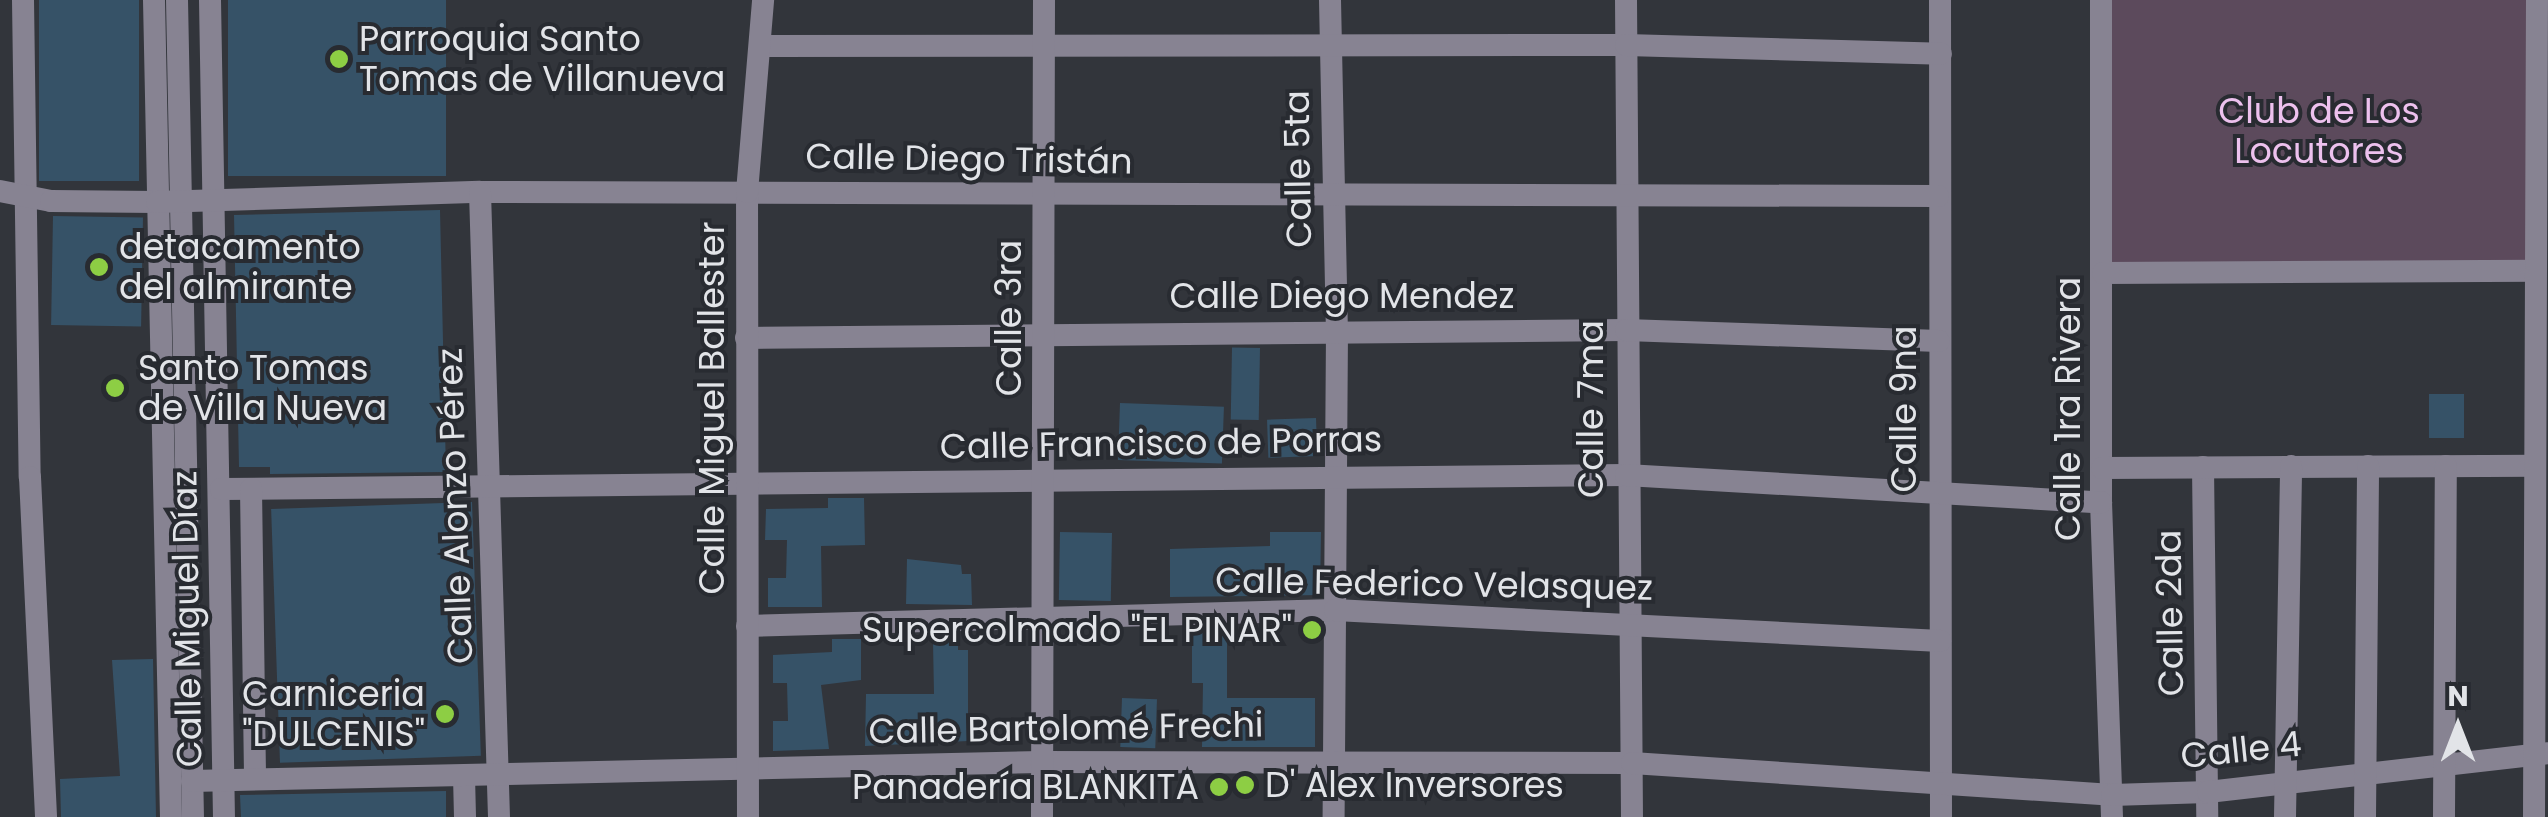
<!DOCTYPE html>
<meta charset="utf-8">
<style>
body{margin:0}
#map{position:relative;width:2548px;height:817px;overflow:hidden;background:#32353b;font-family:Poppins,sans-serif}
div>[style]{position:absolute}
.green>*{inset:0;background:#5c4a5c;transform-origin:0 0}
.building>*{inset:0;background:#365267;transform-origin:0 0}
.minor>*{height:22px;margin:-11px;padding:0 11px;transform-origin:11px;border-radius:11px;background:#878392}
.dots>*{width:28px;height:28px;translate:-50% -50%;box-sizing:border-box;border:5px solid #282b31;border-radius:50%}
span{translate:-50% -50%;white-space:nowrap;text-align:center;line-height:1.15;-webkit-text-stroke:8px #282b31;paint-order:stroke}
.poi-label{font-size:35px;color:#e2e4e8}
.left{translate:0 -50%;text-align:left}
.right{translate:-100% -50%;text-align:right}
.park-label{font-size:35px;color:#edc1ee}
.street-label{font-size:35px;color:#e2e4e8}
.north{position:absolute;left:2408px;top:677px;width:100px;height:100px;-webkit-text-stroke:8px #282b31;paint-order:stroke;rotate:0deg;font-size:28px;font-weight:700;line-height:40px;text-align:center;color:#e2e4e8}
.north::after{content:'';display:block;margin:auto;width:35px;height:45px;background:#e2e4e8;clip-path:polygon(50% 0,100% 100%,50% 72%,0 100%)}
</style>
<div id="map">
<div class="green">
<div style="left:2110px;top:0;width:419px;height:264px"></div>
</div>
<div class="building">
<div style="left:39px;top:0;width:100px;height:181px"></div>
<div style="left:228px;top:0;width:218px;height:176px"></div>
<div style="clip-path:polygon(440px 210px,446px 472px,270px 474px,270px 467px,239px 467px,234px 215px)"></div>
<div style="left:53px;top:216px;width:90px;height:109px;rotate:1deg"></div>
<div style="left:1260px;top:348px;width:72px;height:28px;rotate:91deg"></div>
<div style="left:2429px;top:394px;width:35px;height:44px"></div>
<div style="left:1120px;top:403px;width:104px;height:57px;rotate:2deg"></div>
<div style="left:1316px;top:418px;width:38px;height:49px;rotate:88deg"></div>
<div style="clip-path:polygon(828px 498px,864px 498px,865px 545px,821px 546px,822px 607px,768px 607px,768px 578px,786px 578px,787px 540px,765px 540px,766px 509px,828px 508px)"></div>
<div style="left:472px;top:502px;width:254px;height:201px;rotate:88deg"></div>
<div style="left:1060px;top:532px;width:52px;height:68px;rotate:1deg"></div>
<div style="clip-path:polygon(1270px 532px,1321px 532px,1320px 595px,1170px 597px,1170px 549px,1270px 546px)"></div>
<div style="clip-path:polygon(907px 559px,961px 565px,962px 574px,971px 574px,972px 605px,906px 604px)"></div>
<div style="clip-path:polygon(1227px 628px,1227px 698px,1315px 698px,1315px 747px,1202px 747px,1203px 683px,1192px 683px,1192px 629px)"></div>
<div style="clip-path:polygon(832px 639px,861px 639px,861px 680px,821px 685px,829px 749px,773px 751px,773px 721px,788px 721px,787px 683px,773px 683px,773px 655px,832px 652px)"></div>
<div style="clip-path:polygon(933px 642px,958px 642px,958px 650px,968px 650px,968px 741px,865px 746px,866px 694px,934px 694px)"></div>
<div style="clip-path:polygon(153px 659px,156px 817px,61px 817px,60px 779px,120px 776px,112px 660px)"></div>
<div style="left:1122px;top:698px;width:35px;height:49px;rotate:2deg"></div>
<div style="clip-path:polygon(446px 791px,446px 817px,241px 817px,240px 795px)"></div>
</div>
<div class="minor">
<div style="left:23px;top:0;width:477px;rotate:89.2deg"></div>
<div style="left:30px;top:477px;width:340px;rotate:87.3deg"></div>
<div style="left:154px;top:0;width:817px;rotate:88.81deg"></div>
<div style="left:177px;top:0;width:817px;rotate:88.88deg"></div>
<div style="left:210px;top:0;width:817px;rotate:89.02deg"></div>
<div style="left:1330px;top:0;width:330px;rotate:88.8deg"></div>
<div style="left:1337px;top:330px;width:487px;rotate:90.4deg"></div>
<div style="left:1626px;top:0;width:817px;rotate:89.58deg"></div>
<div style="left:1940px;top:0;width:817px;rotate:89.93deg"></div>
<div style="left:2101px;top:0;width:502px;rotate:90deg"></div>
<div style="left:2101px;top:502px;width:315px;rotate:88deg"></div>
<div style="left:762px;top:46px;width:864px;rotate:-0.07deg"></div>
<div style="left:1626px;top:45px;width:315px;rotate:1.6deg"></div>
<div style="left:0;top:191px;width:52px;rotate:11.1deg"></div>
<div style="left:51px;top:201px;width:106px;rotate:0.5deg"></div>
<div style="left:157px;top:202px;width:323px;rotate:-1.8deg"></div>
<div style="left:480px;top:192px;width:1458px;rotate:0.16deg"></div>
<div style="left:480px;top:192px;width:625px;rotate:88.26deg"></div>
<div style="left:2103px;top:273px;width:432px;rotate:-0.3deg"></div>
<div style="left:746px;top:338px;width:880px;rotate:-0.52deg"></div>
<div style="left:1626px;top:330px;width:313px;rotate:2deg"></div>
<div style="left:2203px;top:467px;width:350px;rotate:89.3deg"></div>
<div style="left:2102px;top:468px;width:432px;rotate:-0.3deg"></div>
<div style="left:221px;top:489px;width:1405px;rotate:-0.57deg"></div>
<div style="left:1626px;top:475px;width:476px;rotate:3.3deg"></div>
<div style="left:251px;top:489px;width:290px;rotate:89.2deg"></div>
<div style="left:747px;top:626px;width:588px;rotate:-1.56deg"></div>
<div style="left:1335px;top:610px;width:606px;rotate:2.93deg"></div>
<div style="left:464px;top:776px;width:41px;rotate:88.6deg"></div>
<div style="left:192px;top:781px;width:849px;rotate:-1.28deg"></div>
<div style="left:1041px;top:762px;width:591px;rotate:0.1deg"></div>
<div style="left:1632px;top:763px;width:481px;rotate:3.8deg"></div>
<div style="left:2112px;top:795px;width:96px;rotate:-1.8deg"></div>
<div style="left:2208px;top:792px;width:342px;rotate:-6.5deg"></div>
<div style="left:748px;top:817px;width:625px;rotate:-90.09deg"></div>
<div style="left:747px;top:192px;width:193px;rotate:-85.2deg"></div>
<div style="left:1042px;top:817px;width:817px;rotate:-89.86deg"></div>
<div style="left:2285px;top:817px;width:351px;rotate:-89deg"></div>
<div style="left:2365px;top:817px;width:351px;rotate:-89.5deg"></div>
<div style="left:2444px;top:817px;width:351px;rotate:-89.7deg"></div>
<div style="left:2534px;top:817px;width:817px;rotate:-89.79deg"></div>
</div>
<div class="dots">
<div style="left:339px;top:59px;background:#8dce44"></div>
<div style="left:99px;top:267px;background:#8dce44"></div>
<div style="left:115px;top:388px;background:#8dce44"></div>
<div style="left:1312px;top:630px;background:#8dce44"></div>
<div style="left:445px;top:714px;background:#8dce44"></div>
<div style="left:1245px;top:785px;background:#8dce44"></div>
<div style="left:1219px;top:787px;background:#8dce44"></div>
</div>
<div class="poi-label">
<span class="left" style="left:359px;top:59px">Parroquia Santo<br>Tomas de Villanueva</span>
<span class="left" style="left:119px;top:267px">detacamento<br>del almirante</span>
<span class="left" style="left:138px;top:388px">Santo Tomas<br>de Villa Nueva</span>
<span class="right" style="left:1292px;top:630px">Supercolmado "EL PINAR"</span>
<span class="right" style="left:425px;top:714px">Carniceria<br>"DULCENIS"</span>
<span class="left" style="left:1265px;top:785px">D' Alex Inversores</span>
<span class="right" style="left:1199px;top:787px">Panadería BLANKITA</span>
</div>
<div class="park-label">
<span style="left:2319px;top:131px">Club de Los<br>Locutores</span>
</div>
<div class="street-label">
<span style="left:969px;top:159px;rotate:1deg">Calle Diego Tristán</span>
<span style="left:1298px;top:169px;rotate:-91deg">Calle 5ta</span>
<span style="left:1342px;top:296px">Calle Diego Mendez</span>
<span style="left:1009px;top:318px;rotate:-90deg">Calle 3ra</span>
<span style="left:712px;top:408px;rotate:-90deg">Calle Miguel Ballester</span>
<span style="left:1591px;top:409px;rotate:-90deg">Calle 7ma</span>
<span style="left:1904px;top:409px;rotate:-90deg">Calle 9na</span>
<span style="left:2068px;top:409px;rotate:-90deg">Calle 1ra Rivera</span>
<span style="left:1161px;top:443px;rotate:-1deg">Calle Francisco de Porras</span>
<span style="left:455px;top:506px;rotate:-92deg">Calle Alonzo Pérez</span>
<span style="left:1434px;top:584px;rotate:1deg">Calle Federico Velasquez</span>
<span style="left:2170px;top:613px;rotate:-91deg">Calle 2da</span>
<span style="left:187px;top:619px;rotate:-91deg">Calle Miguel Díaz</span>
<span style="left:1066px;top:728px;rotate:-1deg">Calle Bartolomé Frechi</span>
<span style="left:2241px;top:750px;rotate:-6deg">Calle 4</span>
</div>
<div class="north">N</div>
</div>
